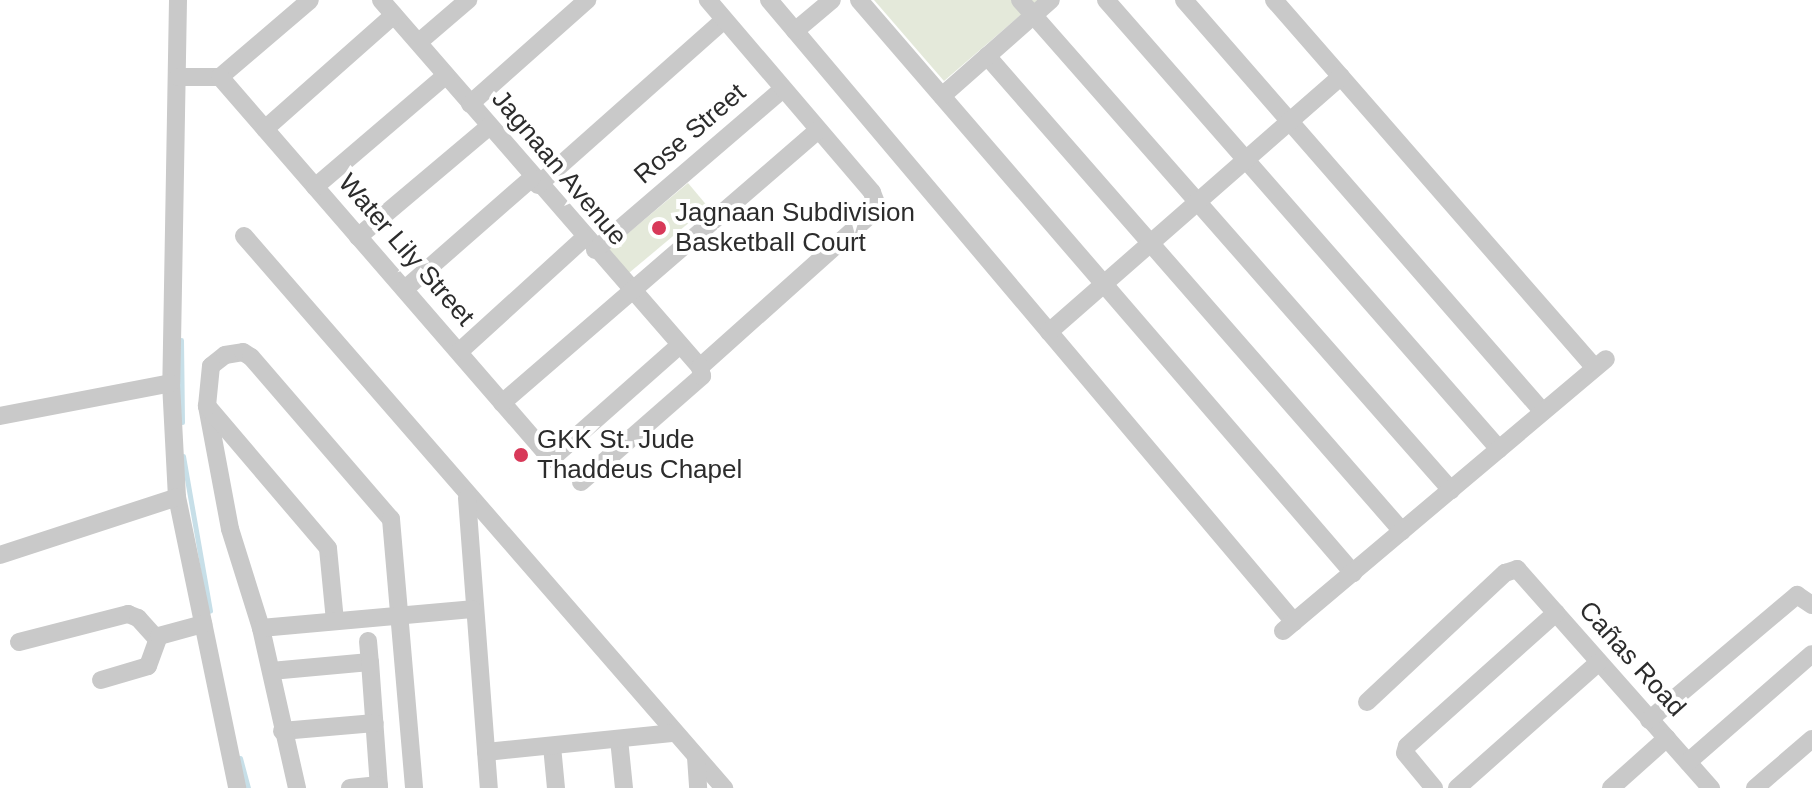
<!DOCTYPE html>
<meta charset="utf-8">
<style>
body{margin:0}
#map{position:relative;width:1812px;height:788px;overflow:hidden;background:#fff;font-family:Arial,sans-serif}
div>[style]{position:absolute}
.green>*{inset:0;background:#e4e9da;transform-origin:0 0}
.stream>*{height:5px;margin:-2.5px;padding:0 2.5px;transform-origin:2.5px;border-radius:2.5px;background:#c7dfe8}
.minor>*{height:18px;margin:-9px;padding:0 9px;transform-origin:9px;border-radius:9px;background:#c9c9c9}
.dots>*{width:22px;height:22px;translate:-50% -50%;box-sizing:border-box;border:4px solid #fff;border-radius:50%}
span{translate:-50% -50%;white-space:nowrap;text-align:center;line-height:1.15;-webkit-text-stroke:8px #fff;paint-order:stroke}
.street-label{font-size:26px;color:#2c2c2c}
.poi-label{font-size:26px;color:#2c2c2c}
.left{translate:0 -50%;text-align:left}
</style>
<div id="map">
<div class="green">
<div style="clip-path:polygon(874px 0,1038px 0,944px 81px)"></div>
<div style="left:688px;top:183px;width:31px;height:104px;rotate:50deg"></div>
</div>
<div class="stream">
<div style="left:181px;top:340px;width:82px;rotate:89.3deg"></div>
<div style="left:183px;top:456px;width:157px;rotate:80.1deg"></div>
<div style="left:240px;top:758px;width:31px;rotate:75deg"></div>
</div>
<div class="minor">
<div style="left:178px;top:0;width:383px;rotate:91deg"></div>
<div style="left:171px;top:383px;width:114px;rotate:87deg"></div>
<div style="left:177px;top:497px;width:297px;rotate:78.3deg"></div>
<div style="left:381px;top:0;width:486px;rotate:49deg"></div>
<div style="left:769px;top:0;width:814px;rotate:49.83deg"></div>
<div style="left:859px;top:0;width:757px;rotate:49.23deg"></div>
<div style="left:1020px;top:0;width:653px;rotate:48.67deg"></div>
<div style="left:1106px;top:0;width:597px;rotate:48.81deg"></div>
<div style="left:1184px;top:0;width:546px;rotate:48.93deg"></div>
<div style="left:1274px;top:0;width:488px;rotate:48.9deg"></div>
<div style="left:795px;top:31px;width:48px;rotate:-40deg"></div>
<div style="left:419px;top:42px;width:65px;rotate:-40.6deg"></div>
<div style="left:987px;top:56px;width:631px;rotate:48.86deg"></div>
<div style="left:178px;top:77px;width:42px"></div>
<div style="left:220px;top:77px;width:118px;rotate:-40.5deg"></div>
<div style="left:220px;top:77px;width:505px;rotate:49.09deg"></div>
<div style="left:551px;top:459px;width:172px;rotate:-41.5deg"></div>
<div style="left:942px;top:96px;width:145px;rotate:-41.4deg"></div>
<div style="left:470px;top:104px;width:157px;rotate:-41.6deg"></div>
<div style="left:265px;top:129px;width:172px;rotate:-41.5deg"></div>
<div style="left:538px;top:185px;width:249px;rotate:-41.6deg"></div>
<div style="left:315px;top:187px;width:172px;rotate:-40.5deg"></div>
<div style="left:244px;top:236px;width:732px;rotate:48.99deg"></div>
<div style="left:358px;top:237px;width:172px;rotate:-40.1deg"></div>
<div style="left:595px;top:250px;width:246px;rotate:-40.6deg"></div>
<div style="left:405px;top:289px;width:169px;rotate:-41.2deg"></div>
<div style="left:1049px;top:332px;width:388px;rotate:-41.2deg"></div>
<div style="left:460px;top:351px;width:168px;rotate:-42.3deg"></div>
<div style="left:700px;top:367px;width:239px;rotate:-41.8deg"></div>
<div style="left:878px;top:208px;width:17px;rotate:-111deg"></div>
<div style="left:872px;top:192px;width:253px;rotate:-130.5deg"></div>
<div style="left:502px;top:403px;width:416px;rotate:-40.8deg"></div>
<div style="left:207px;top:406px;width:125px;rotate:79.4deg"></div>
<div style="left:230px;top:529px;width:104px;rotate:72.6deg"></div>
<div style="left:0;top:416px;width:174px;rotate:-10.9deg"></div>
<div style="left:581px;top:482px;width:161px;rotate:-41.2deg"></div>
<div style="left:702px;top:376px;width:9px;rotate:-103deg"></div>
<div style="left:467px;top:498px;width:291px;rotate:85.7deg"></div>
<div style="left:0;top:555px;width:186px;rotate:-18.1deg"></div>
<div style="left:335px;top:621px;width:73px;rotate:-95.5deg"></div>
<div style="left:328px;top:548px;width:187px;rotate:-130.4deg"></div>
<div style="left:207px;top:406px;width:40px;rotate:-84.3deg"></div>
<div style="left:211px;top:366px;width:18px;rotate:-38deg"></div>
<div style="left:225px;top:355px;width:18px;rotate:-9deg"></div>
<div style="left:243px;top:352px;width:9px;rotate:32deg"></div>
<div style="left:251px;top:357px;width:214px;rotate:49.2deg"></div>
<div style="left:391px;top:519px;width:270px;rotate:85.1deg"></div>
<div style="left:1283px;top:631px;width:422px;rotate:-40.1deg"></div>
<div style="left:368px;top:641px;width:21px;rotate:85deg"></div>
<div style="left:19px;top:642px;width:113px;rotate:-14.4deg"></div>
<div style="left:128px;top:614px;width:11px;rotate:22deg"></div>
<div style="left:138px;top:618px;width:27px;rotate:48deg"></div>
<div style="left:271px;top:671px;width:99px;rotate:-5.2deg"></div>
<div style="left:370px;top:662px;width:126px;rotate:85.9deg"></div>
<div style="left:101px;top:680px;width:49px;rotate:-16.6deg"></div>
<div style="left:148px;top:666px;width:32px;rotate:-70deg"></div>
<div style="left:159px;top:636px;width:46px;rotate:-15.3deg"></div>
<div style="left:1367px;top:702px;width:189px;rotate:-43.1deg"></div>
<div style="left:1505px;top:573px;width:13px;rotate:-18deg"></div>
<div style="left:1517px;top:569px;width:293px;rotate:48.5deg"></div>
<div style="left:1649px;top:720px;width:194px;rotate:-40.2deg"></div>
<div style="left:1797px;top:595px;width:18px;rotate:34deg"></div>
<div style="left:282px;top:731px;width:93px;rotate:-4.9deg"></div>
<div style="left:619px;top:739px;width:49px;rotate:84.2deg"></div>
<div style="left:552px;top:746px;width:42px;rotate:84.6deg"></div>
<div style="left:486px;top:752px;width:189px;rotate:-5.8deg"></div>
<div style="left:696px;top:757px;width:31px;rotate:86deg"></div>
<div style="left:1688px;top:762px;width:164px;rotate:-41.1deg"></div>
<div style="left:297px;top:788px;width:164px;rotate:-102.7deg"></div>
<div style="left:261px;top:628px;width:212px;rotate:-5.1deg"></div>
<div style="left:350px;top:788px;width:29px;rotate:-6deg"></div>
<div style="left:1434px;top:788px;width:45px;rotate:-129.6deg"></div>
<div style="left:1405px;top:753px;width:7px;rotate:-74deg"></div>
<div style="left:1407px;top:746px;width:200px;rotate:-41.8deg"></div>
<div style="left:1457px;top:788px;width:188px;rotate:-41.6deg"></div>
<div style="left:1611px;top:788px;width:75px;rotate:-41.8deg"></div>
<div style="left:1755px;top:788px;width:75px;rotate:-40.7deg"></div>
</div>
<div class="dots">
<div style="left:659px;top:228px;background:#d83959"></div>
<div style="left:521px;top:455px;background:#d83959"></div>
</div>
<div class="street-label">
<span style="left:690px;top:134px;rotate:-41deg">Rose Street</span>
<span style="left:559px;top:168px;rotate:50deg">Jagnaan Avenue</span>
<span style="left:406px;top:250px;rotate:49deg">Water Lily Street</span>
<span style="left:1632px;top:659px;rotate:48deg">Cañas Road</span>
</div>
<div class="poi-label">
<span class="left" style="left:675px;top:228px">Jagnaan Subdivision<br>Basketball Court</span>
<span class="left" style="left:537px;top:455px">GKK St. Jude<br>Thaddeus Chapel</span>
</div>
</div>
